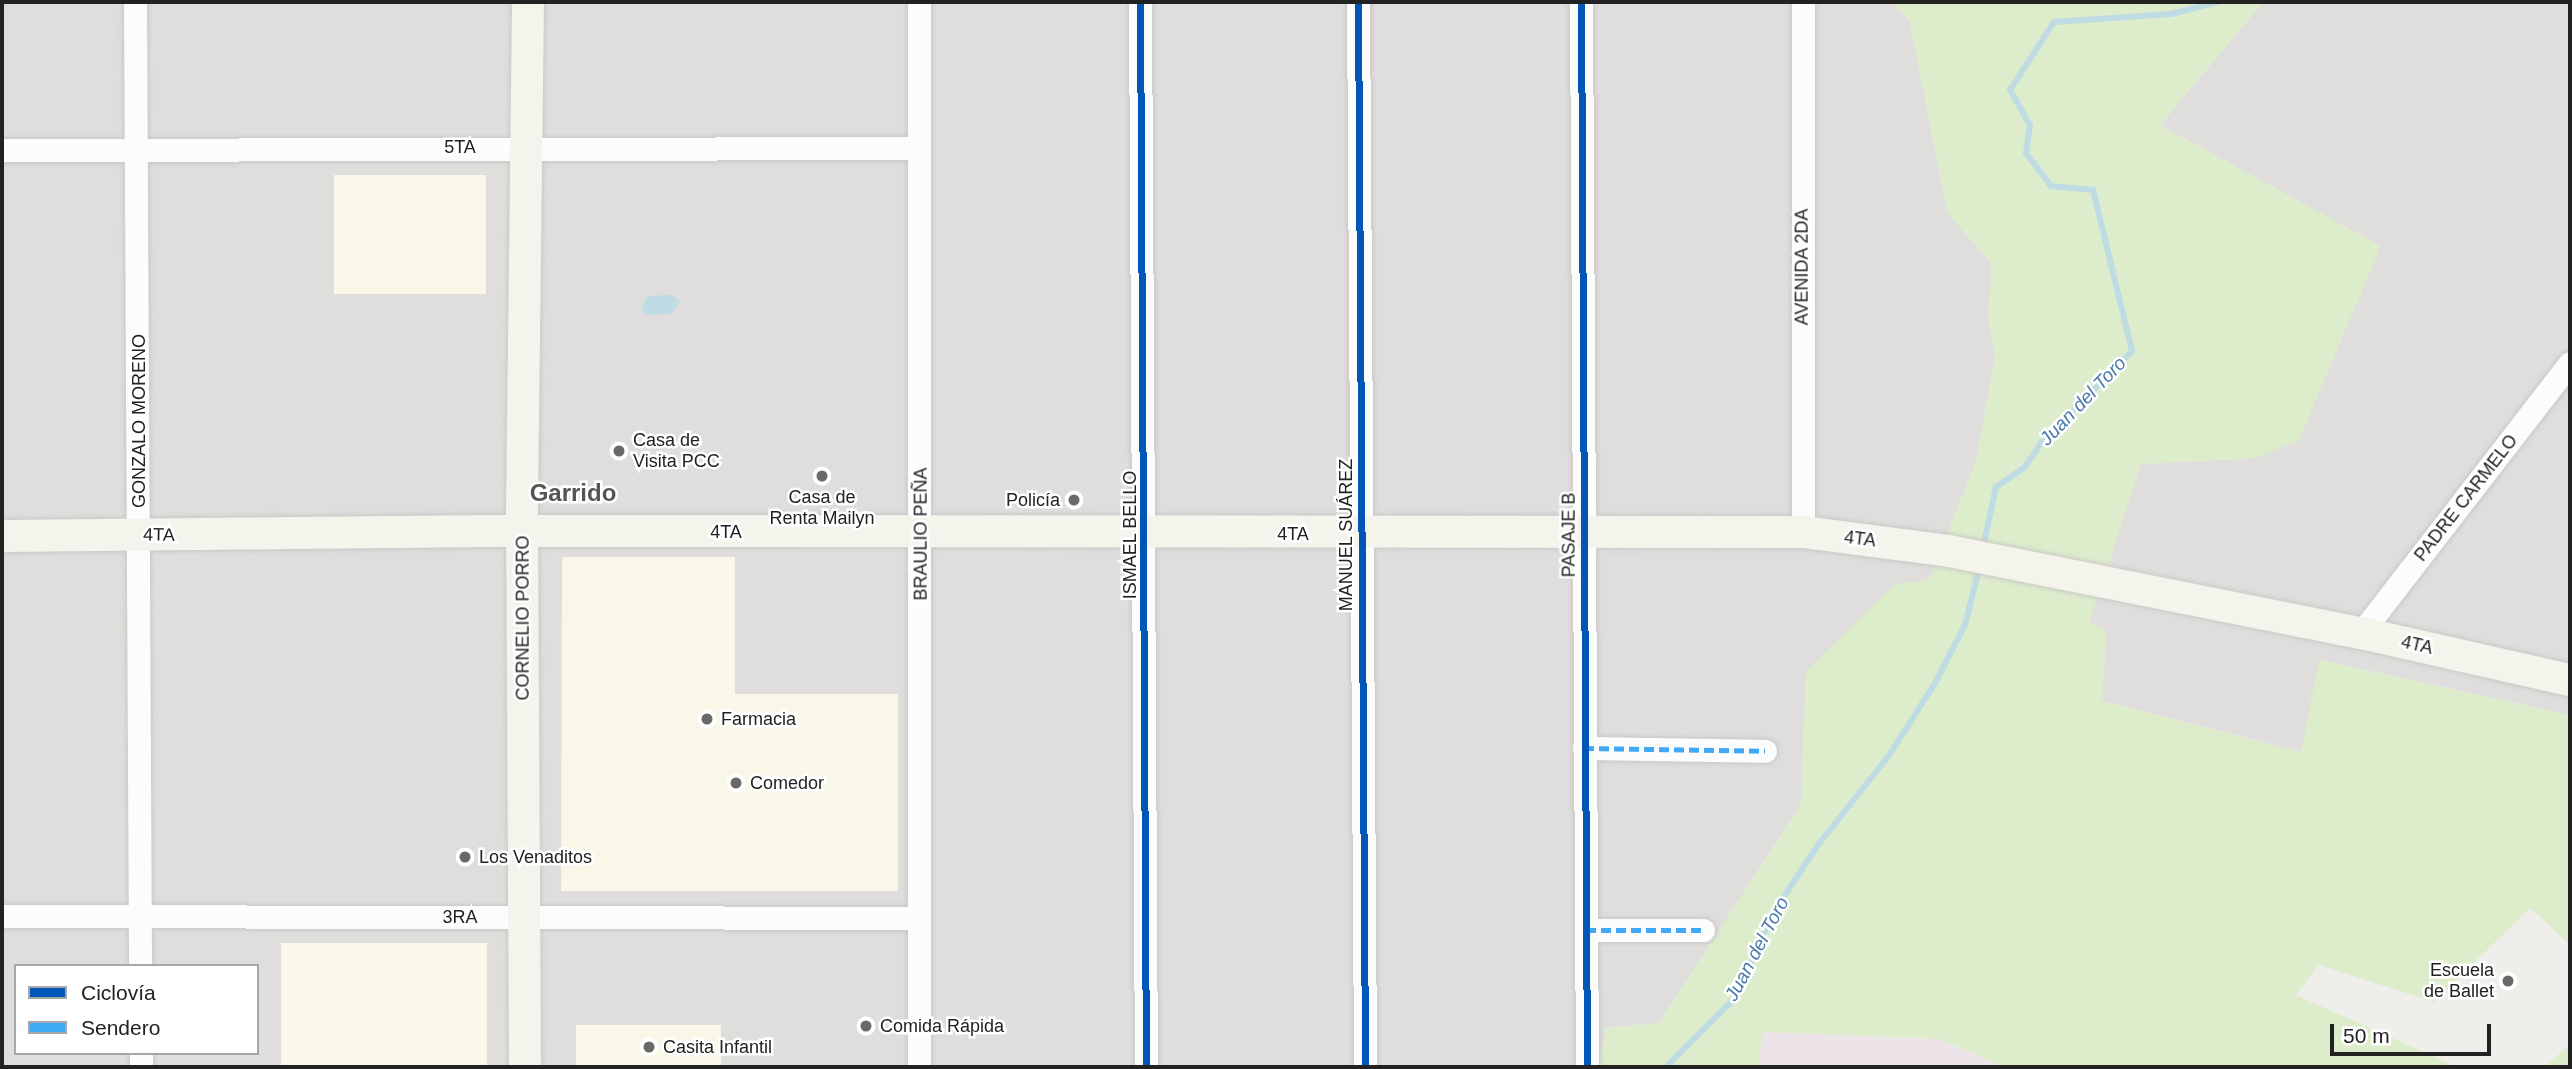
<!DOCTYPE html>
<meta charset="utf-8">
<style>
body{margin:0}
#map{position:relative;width:2572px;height:1069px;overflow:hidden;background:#f0eeeb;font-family:Helvetica,sans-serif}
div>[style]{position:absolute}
.residential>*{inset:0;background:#dfdedc}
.industrial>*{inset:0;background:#ede4e9}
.education>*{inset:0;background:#f8f7e8;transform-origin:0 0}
.grass>*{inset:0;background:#ddeccb}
.water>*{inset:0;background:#bfdbe3}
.stream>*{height:6px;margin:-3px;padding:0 3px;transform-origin:3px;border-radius:3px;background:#bfdbe3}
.roads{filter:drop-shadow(0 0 2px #c9c8c7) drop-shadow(0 0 2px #c9c8c7)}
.street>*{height:23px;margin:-11.5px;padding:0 11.5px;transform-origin:11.5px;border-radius:11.5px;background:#fdfcfc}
.secondary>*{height:32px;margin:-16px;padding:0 16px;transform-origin:16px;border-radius:16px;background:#f4f4ed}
.quiet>*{height:5px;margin-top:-2.5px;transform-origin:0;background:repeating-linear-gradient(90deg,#3fa9f5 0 10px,transparent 0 15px)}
.cycleway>*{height:7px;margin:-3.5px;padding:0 3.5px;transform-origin:3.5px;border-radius:3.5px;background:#0057b8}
.dots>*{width:19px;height:19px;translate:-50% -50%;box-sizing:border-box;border:4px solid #fff;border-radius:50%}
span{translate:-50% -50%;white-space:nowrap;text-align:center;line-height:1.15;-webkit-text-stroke:5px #fff;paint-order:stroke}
.street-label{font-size:18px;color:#222}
.poi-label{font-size:18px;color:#222}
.left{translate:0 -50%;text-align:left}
.right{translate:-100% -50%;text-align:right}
.water-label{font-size:19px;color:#4a7aab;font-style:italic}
.district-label{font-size:24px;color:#555;font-weight:700}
.frame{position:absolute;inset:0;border:4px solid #222;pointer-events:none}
.legend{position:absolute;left:14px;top:964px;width:245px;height:91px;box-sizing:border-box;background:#fff;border:2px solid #a7a7a7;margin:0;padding:9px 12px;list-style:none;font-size:21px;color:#222}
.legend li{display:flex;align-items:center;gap:14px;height:35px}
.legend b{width:35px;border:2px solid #a7a7a7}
.scale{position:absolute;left:2330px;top:1024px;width:161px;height:32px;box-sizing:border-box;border:4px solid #222;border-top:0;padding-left:9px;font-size:21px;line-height:24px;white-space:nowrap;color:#222;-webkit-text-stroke:5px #fff;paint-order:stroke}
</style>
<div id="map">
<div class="residential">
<div style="clip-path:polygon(evenodd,2px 2px,1891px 2px,1910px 21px,1947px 212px,1992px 264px,1988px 316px,1995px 358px,1976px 462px,1929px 580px,1806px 672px,1801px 804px,1659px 1023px,1605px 1028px,1600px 1067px,2px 1067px,2px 2px,16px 966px,257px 966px,257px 1053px,16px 1053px,16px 966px)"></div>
<div style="clip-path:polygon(2263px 2px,2570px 2px,2570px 715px,2320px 660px,2302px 752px,2102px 701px,2106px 630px,2089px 622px,2141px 464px,2256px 458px,2380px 246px,2160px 125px)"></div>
</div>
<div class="industrial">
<div style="clip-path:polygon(1762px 1032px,1939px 1039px,2005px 1067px,1758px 1067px)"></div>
</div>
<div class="education">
<div style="left:334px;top:175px;width:152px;height:119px"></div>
<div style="clip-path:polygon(562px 557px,735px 557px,735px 694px,898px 694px,898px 891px,561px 891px)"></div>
<div style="left:281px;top:943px;width:206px;height:124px"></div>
<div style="left:576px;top:1025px;width:145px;height:42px"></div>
</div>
<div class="grass">
<div style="clip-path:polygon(1891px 2px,2263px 2px,2160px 125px,2381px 246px,2299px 440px,2256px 458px,2141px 464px,2089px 622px,2106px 630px,2102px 701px,2301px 752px,2319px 660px,2570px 715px,2570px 945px,2530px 908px,2434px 1002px,2319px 965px,2296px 995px,2457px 1067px,2005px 1067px,1939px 1039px,1763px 1032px,1758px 1067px,1600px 1067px,1605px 1028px,1659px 1023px,1801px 804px,1806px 672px,1895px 584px,1929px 580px,1976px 462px,1995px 359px,1988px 316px,1992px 264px,1947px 212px,1910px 21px)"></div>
<div style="clip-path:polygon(2570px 1045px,2570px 1067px,2544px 1067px)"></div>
</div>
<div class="water">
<div style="clip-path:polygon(672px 295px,680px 301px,671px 314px,646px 315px,641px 308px,648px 296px)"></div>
</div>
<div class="stream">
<div style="left:1983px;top:548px;width:62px;rotate:-78deg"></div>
<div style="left:1996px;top:487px;width:35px;rotate:-35deg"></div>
<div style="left:2025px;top:467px;width:29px;rotate:-56deg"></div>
<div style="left:2041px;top:443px;width:129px;rotate:-45.3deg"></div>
<div style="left:2132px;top:351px;width:166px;rotate:-103.6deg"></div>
<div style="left:2093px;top:190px;width:42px;rotate:-174.6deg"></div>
<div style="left:2051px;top:186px;width:41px;rotate:-127.1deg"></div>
<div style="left:2026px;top:153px;width:28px;rotate:-82deg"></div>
<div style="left:2030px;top:125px;width:40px;rotate:-119.7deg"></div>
<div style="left:2010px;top:90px;width:81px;rotate:-57.1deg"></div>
<div style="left:2054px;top:22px;width:117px;rotate:-3.9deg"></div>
<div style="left:2171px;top:14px;width:49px;rotate:-14.3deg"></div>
<div style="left:1666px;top:1067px;width:99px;rotate:-45deg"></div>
<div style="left:1736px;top:997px;width:90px;rotate:-66.3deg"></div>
<div style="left:1772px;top:915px;width:84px;rotate:-56.7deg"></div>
<div style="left:1818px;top:845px;width:116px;rotate:-51.6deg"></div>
<div style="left:1890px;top:754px;width:84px;rotate:-57.6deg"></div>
<div style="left:1935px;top:683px;width:65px;rotate:-62.7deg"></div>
<div style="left:1965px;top:625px;width:62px;rotate:-76deg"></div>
</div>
<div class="roads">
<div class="street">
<div style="left:135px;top:2px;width:964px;rotate:89.7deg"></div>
<div style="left:919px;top:2px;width:1065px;rotate:90deg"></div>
<div style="left:1140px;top:2px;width:1065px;rotate:89.68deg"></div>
<div style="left:1358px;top:2px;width:1065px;rotate:89.62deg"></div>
<div style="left:1581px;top:2px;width:1065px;rotate:89.68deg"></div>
<div style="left:1803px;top:2px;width:530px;rotate:90deg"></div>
<div style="left:2px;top:150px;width:917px;rotate:-0.12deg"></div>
<div style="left:2361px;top:633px;width:341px;rotate:-52.3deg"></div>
<div style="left:1584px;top:748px;width:181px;rotate:0.9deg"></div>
<div style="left:2px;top:916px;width:917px;rotate:0.12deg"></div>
<div style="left:1586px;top:930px;width:117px"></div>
<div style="left:141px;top:1053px;width:14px;rotate:90deg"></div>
</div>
<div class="secondary">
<div style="left:2px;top:536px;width:488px;rotate:-0.6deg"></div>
<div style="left:490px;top:531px;width:1313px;rotate:0.04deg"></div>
<div style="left:1803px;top:532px;width:147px;rotate:7.4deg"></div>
<div style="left:1949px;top:551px;width:420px;rotate:11.3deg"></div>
<div style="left:2361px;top:633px;width:214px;rotate:12.7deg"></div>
<div style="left:525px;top:1067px;width:559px;rotate:-90.31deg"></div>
<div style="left:522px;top:508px;width:506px;rotate:-89.32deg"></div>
</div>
</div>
<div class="quiet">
<div style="left:1584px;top:748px;width:181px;rotate:0.9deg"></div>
<div style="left:1586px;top:930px;width:117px"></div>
</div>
<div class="cycleway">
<div style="left:1140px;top:2px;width:1065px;rotate:89.68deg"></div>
<div style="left:1358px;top:2px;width:1065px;rotate:89.62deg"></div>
<div style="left:1581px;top:2px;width:1065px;rotate:89.68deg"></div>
</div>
<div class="dots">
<div style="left:619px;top:451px;background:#6a6968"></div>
<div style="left:822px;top:476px;background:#6a6968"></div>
<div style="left:1074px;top:500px;background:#6a6968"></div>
<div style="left:707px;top:719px;background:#6a6968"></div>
<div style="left:736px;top:783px;background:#6a6968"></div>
<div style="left:465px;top:857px;background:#6a6968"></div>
<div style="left:2508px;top:981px;background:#6a6968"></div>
<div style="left:866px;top:1026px;background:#6a6968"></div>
<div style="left:649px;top:1047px;background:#6a6968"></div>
</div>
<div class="street-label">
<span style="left:460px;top:147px">5TA</span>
<span style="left:1802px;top:267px;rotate:-90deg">AVENIDA 2DA</span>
<span style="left:139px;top:421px;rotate:-90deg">GONZALO MORENO</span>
<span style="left:2466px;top:498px;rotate:-52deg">PADRE CARMELO</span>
<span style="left:726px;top:532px">4TA</span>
<span style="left:921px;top:534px;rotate:-90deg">BRAULIO PEÑA</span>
<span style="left:1293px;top:534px">4TA</span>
<span style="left:159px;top:535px;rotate:1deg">4TA</span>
<span style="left:1130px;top:535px;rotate:-90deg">ISMAEL BELLO</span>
<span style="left:1346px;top:535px;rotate:-90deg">MANUEL SUÁREZ</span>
<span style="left:1569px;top:535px;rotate:-90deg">PASAJE B</span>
<span style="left:1860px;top:539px;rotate:7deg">4TA</span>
<span style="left:523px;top:618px;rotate:-90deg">CORNELIO PORRO</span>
<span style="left:2417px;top:645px;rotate:13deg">4TA</span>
<span style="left:460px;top:917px">3RA</span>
</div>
<div class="poi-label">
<span class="left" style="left:633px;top:451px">Casa de<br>Visita PCC</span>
<span style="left:822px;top:508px">Casa de<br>Renta Mailyn</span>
<span class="right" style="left:1060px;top:500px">Policía</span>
<span class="left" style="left:721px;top:719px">Farmacia</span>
<span class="left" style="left:750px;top:783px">Comedor</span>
<span class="left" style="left:479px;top:857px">Los Venaditos</span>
<span class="right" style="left:2494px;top:981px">Escuela<br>de Ballet</span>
<span class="left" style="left:880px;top:1026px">Comida Rápida</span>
<span class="left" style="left:663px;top:1047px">Casita Infantil</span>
</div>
<div class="water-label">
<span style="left:2083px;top:401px;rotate:-46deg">Juan del Toro</span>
<span style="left:1757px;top:949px;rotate:-62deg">Juan del Toro</span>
</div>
<div class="district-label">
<span style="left:573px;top:493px">Garrido</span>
</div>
<div class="frame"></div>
<ul class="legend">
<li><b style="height:9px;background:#0057b8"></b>Ciclovía</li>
<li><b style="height:9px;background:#3fa9f5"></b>Sendero</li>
</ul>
<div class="scale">50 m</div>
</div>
